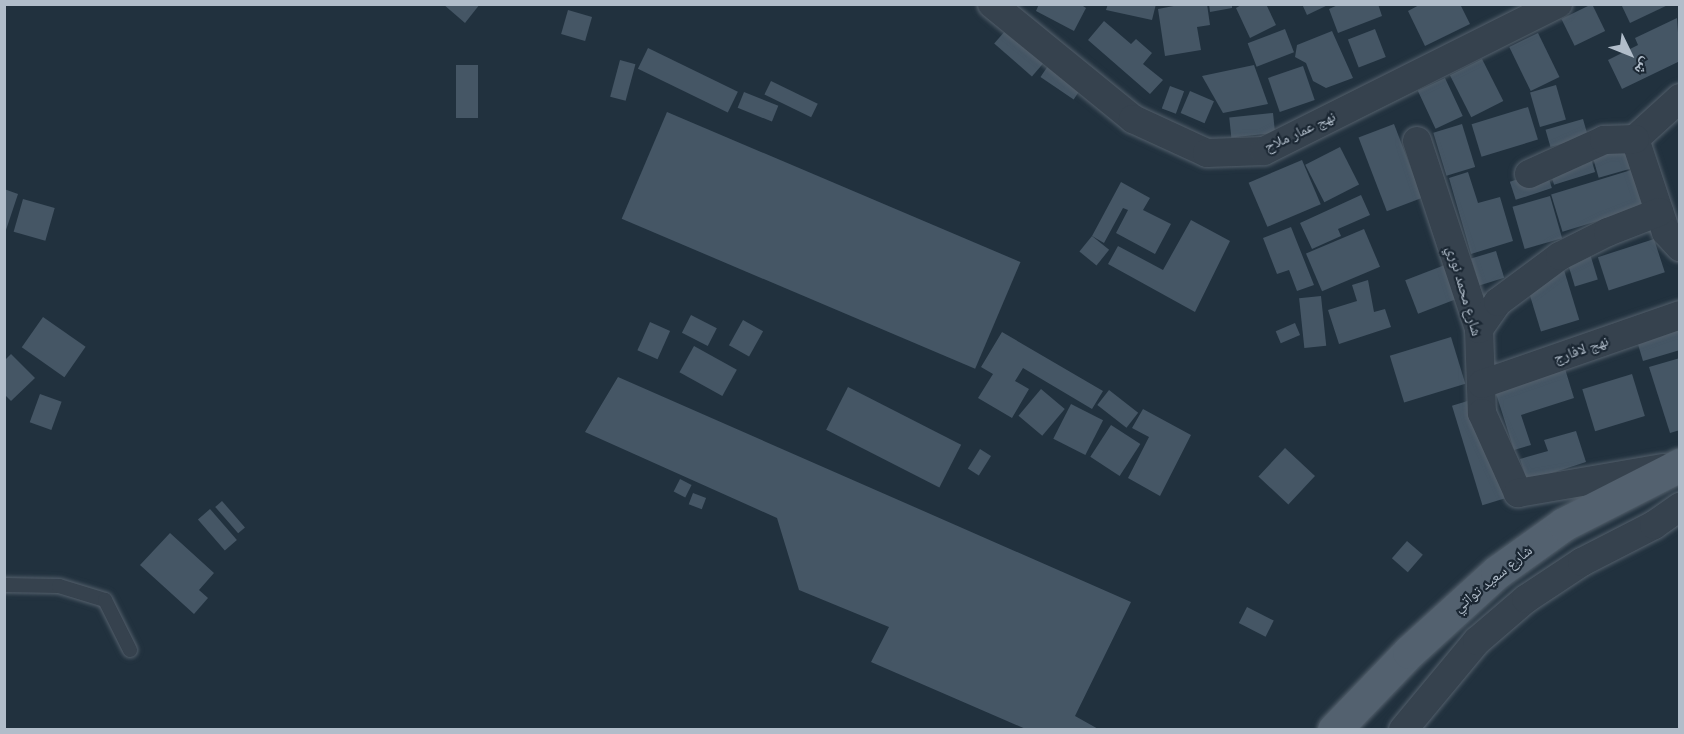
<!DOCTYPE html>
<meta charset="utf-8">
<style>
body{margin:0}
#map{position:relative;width:1684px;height:734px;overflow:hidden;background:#21313e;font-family:"DM Sans","Noto Naskh Arabic",sans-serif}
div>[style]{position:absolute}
.building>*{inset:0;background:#455665;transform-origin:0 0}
.roads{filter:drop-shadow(0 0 2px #54606c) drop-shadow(0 0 2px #54606c)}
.service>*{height:14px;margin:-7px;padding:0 7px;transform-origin:7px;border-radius:7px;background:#36424e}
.minor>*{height:28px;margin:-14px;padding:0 14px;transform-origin:14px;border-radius:14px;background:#36424e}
.primary>*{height:33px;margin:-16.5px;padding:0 16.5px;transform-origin:16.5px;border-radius:16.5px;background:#53616f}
span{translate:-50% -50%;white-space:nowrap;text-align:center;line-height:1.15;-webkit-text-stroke:4.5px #1b2733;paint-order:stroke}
.street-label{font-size:15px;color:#b1bdca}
.frame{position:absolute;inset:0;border:6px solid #b1bdca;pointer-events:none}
.north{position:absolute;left:1600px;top:24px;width:60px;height:60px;-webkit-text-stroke:4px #1b2733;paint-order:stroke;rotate:133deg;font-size:16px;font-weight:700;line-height:24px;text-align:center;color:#b1bdca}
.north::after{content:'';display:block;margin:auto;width:21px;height:27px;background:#b1bdca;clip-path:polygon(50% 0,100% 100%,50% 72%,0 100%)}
</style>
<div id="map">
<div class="building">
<div style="clip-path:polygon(443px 4px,480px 4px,465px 23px)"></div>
<div style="clip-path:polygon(1039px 4px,1080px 4px,1086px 8px,1074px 31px,1036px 11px)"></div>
<div style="clip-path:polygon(1108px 4px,1156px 4px,1152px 20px,1106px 10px)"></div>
<div style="clip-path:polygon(1184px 4px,1207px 4px,1210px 25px,1197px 27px,1201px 50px,1165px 56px,1158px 9px)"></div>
<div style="clip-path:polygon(1209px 4px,1232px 4px,1232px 8px,1210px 12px)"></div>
<div style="clip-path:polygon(1243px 4px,1266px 4px,1276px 25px,1250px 38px,1236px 8px)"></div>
<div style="clip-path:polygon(1302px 4px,1330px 4px,1307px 15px)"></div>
<div style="clip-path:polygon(1340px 4px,1378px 4px,1382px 16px,1338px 33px,1329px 9px)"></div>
<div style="clip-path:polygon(1421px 4px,1460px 4px,1470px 24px,1425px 46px,1408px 11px)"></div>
<div style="left:1592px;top:4px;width:30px;height:34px;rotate:64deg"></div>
<div style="clip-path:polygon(1621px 4px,1670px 4px,1630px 23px)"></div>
<div style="left:568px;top:10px;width:25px;height:25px;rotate:16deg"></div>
<div style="clip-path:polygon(1677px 18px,1680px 61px,1622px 89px,1608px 60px,1638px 45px,1635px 38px)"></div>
<div style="clip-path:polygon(1104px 21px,1131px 44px,1136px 39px,1152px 53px,1143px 64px,1163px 80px,1150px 94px,1088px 40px)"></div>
<div style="left:1285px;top:29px;width:25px;height:40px;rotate:69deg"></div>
<div style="left:1375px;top:29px;width:30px;height:29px;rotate:69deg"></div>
<div style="left:1006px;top:30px;width:50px;height:18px;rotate:41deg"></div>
<div style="clip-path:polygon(1332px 31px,1353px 78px,1326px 88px,1313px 81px,1306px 63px,1295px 57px,1297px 45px)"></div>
<div style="left:1538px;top:33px;width:49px;height:32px;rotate:64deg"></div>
<div style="left:648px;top:48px;width:100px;height:23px;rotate:26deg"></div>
<div style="left:1482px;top:59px;width:47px;height:36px;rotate:63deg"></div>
<div style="left:620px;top:60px;width:16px;height:38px;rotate:15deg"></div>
<div style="left:1050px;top:63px;width:40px;height:17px;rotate:34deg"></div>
<div style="left:456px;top:65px;width:22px;height:53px"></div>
<div style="clip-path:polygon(1254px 65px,1268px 104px,1223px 113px,1202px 76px)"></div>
<div style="left:1303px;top:66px;width:36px;height:37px;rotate:71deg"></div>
<div style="left:1445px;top:78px;width:42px;height:30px;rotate:65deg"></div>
<div style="left:771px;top:81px;width:52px;height:15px;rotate:26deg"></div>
<div style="left:1556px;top:85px;width:36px;height:27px;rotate:74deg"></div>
<div style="left:1170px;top:86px;width:15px;height:24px;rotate:20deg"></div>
<div style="left:1190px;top:91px;width:26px;height:24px;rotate:23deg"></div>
<div style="left:744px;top:92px;width:37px;height:17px;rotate:22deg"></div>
<div style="left:1528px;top:107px;width:34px;height:59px;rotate:73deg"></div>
<div style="left:667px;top:112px;width:384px;height:116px;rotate:23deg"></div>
<div style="left:1273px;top:113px;width:20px;height:44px;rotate:84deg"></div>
<div style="left:1583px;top:119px;width:18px;height:39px;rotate:74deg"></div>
<div style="left:1394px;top:124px;width:79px;height:38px;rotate:69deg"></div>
<div style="left:1462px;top:124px;width:45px;height:30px;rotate:73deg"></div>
<div style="left:1632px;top:138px;width:29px;height:43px;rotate:74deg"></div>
<div style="left:1340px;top:147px;width:42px;height:39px;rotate:63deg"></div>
<div style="left:1589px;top:152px;width:21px;height:43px;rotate:73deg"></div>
<div style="left:1302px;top:160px;width:48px;height:58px;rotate:67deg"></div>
<div style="left:1641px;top:167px;width:39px;height:94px;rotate:73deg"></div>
<div style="left:1546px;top:170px;width:19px;height:38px;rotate:72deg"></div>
<div style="clip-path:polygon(1468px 172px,1478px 203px,1500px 197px,1513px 241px,1471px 254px,1449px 178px)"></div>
<div style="clip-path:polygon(1121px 182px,1150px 198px,1143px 210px,1171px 224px,1155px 254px,1116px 233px,1128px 210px,1123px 208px,1104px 243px,1092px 236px)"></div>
<div style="clip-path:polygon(4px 189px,18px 194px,5px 233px,4px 233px)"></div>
<div style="clip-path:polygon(1361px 195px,1370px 215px,1338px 229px,1341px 236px,1312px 249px,1300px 223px)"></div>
<div style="left:1550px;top:196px;width:44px;height:39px;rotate:74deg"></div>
<div style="left:23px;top:199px;width:33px;height:34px;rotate:16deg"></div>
<div style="clip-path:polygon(1191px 220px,1230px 241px,1195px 312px,1108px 264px,1118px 246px,1163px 270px)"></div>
<div style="clip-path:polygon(1291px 227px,1314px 285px,1297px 291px,1289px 270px,1277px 274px,1263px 238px)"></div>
<div style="left:1364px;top:229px;width:41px;height:63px;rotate:67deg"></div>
<div style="left:1092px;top:236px;width:22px;height:20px;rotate:39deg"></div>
<div style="left:1654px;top:239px;width:35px;height:59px;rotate:72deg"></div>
<div style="left:1587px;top:244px;width:37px;height:24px;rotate:73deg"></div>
<div style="left:1496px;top:251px;width:28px;height:26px;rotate:73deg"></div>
<div style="left:1450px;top:263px;width:36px;height:48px;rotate:69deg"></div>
<div style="left:1564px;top:270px;width:52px;height:40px;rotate:73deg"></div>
<div style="clip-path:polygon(1368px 280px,1374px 312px,1385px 309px,1391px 327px,1339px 344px,1328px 310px,1357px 301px,1352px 285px)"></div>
<div style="left:1321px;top:296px;width:50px;height:22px;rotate:84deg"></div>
<div style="left:691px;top:315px;width:29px;height:20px;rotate:27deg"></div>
<div style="left:43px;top:317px;width:52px;height:37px;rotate:35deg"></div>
<div style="left:743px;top:320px;width:23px;height:29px;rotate:29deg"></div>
<div style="clip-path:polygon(1680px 320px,1680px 350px,1643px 361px,1634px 331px)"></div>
<div style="left:650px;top:322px;width:22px;height:31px;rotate:24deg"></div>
<div style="left:1295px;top:323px;width:13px;height:21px;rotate:67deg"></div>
<div style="clip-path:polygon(1002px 332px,1103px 391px,1092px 409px,1023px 368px,1015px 381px,1029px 389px,1012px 418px,978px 398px,993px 374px,981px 367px)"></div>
<div style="left:1451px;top:337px;width:49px;height:64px;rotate:73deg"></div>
<div style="left:694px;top:346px;width:49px;height:30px;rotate:29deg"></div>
<div style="clip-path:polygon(11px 354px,35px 378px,11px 401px,4px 394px,4px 361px)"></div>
<div style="clip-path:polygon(1680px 358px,1680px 430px,1670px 433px,1649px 367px)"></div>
<div style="clip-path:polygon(1562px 359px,1574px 398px,1521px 415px,1531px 445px,1514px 450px,1492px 381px)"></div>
<div style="left:1632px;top:374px;width:44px;height:52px;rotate:73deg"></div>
<div style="clip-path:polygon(618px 377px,1131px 602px,1075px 716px,1100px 730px,1028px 730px,871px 662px,889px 627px,799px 590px,777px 518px,585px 432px)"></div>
<div style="left:848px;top:387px;width:127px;height:48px;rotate:27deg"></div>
<div style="left:1041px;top:389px;width:31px;height:35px;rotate:40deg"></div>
<div style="left:1109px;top:390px;width:37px;height:19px;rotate:38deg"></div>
<div style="left:40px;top:394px;width:23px;height:30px;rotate:20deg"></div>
<div style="left:1474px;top:399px;width:104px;height:23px;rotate:73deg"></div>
<div style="left:1071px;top:404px;width:36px;height:39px;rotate:27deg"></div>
<div style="clip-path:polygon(1143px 409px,1191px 435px,1160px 496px,1128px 478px,1149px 437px,1132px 428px)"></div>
<div style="left:1111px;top:425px;width:35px;height:38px;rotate:33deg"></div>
<div style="clip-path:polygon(1576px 431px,1586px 462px,1527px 481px,1520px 459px,1548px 451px,1544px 440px)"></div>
<div style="left:1285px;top:448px;width:41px;height:39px;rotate:43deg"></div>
<div style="left:980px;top:449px;width:13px;height:23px;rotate:32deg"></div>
<div style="left:680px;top:479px;width:13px;height:14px;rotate:27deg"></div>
<div style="left:693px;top:493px;width:14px;height:12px;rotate:21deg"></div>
<div style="left:222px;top:501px;width:35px;height:9px;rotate:49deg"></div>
<div style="left:210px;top:509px;width:41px;height:16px;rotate:49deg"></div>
<div style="clip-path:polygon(170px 533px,214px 573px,199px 590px,208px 598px,194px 614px,140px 565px)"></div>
<div style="left:1407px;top:541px;width:21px;height:23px;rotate:41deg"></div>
<div style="left:1247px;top:607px;width:30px;height:18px;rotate:27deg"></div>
</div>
<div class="roads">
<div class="service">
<div style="left:4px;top:585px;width:55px;rotate:1deg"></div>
<div style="left:59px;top:586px;width:48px;rotate:16.9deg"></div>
<div style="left:105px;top:600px;width:56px;rotate:63.4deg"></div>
</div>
<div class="minor">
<div style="left:992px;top:4px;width:182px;rotate:39.2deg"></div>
<div style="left:1133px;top:119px;width:81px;rotate:24.7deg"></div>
<div style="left:1207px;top:153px;width:57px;rotate:-2deg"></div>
<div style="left:1264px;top:151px;width:329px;rotate:-26.6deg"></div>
<div style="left:1680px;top:98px;width:61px;rotate:137.7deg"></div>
<div style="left:1635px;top:139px;width:98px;rotate:71.6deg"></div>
<div style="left:1666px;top:232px;width:21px;rotate:47deg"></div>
<div style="left:1417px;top:141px;width:198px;rotate:71.7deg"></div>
<div style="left:1479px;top:329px;width:84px;rotate:88deg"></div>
<div style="left:1482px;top:413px;width:88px;rotate:65.8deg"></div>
<div style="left:1518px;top:493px;width:147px;rotate:-9.8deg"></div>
<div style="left:1529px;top:174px;width:82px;rotate:-24.4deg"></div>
<div style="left:1604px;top:140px;width:31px;rotate:-2deg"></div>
<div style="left:1479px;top:329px;width:33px;rotate:-55deg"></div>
<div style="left:1498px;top:302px;width:77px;rotate:-36.6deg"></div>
<div style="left:1560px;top:256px;width:54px;rotate:-26.6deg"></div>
<div style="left:1608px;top:232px;width:55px;rotate:-21.4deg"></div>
<div style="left:1482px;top:384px;width:210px;rotate:-19.2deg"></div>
<div style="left:1403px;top:730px;width:116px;rotate:-50.3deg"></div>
<div style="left:1477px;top:641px;width:65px;rotate:-40.6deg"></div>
<div style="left:1526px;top:599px;width:67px;rotate:-33.5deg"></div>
<div style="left:1582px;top:562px;width:81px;rotate:-27.2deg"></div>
<div style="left:1654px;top:525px;width:32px;rotate:-35deg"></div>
</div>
<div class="primary">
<div style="left:1334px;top:730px;width:108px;rotate:-46.1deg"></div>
<div style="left:1409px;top:652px;width:119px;rotate:-42.3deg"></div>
<div style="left:1497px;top:572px;width:82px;rotate:-35.6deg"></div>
<div style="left:1564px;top:524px;width:130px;rotate:-27deg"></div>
</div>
</div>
<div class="street-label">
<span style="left:1300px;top:132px;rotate:-25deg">نهج عمار ملاح</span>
<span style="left:1464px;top:291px;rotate:74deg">شارع محمد نوري</span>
<span style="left:1581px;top:350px;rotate:-19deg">نهج لافارج</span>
<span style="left:1493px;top:579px;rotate:-39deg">شارع سعيد تواتي</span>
</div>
<div class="frame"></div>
<div class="north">ش</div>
</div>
